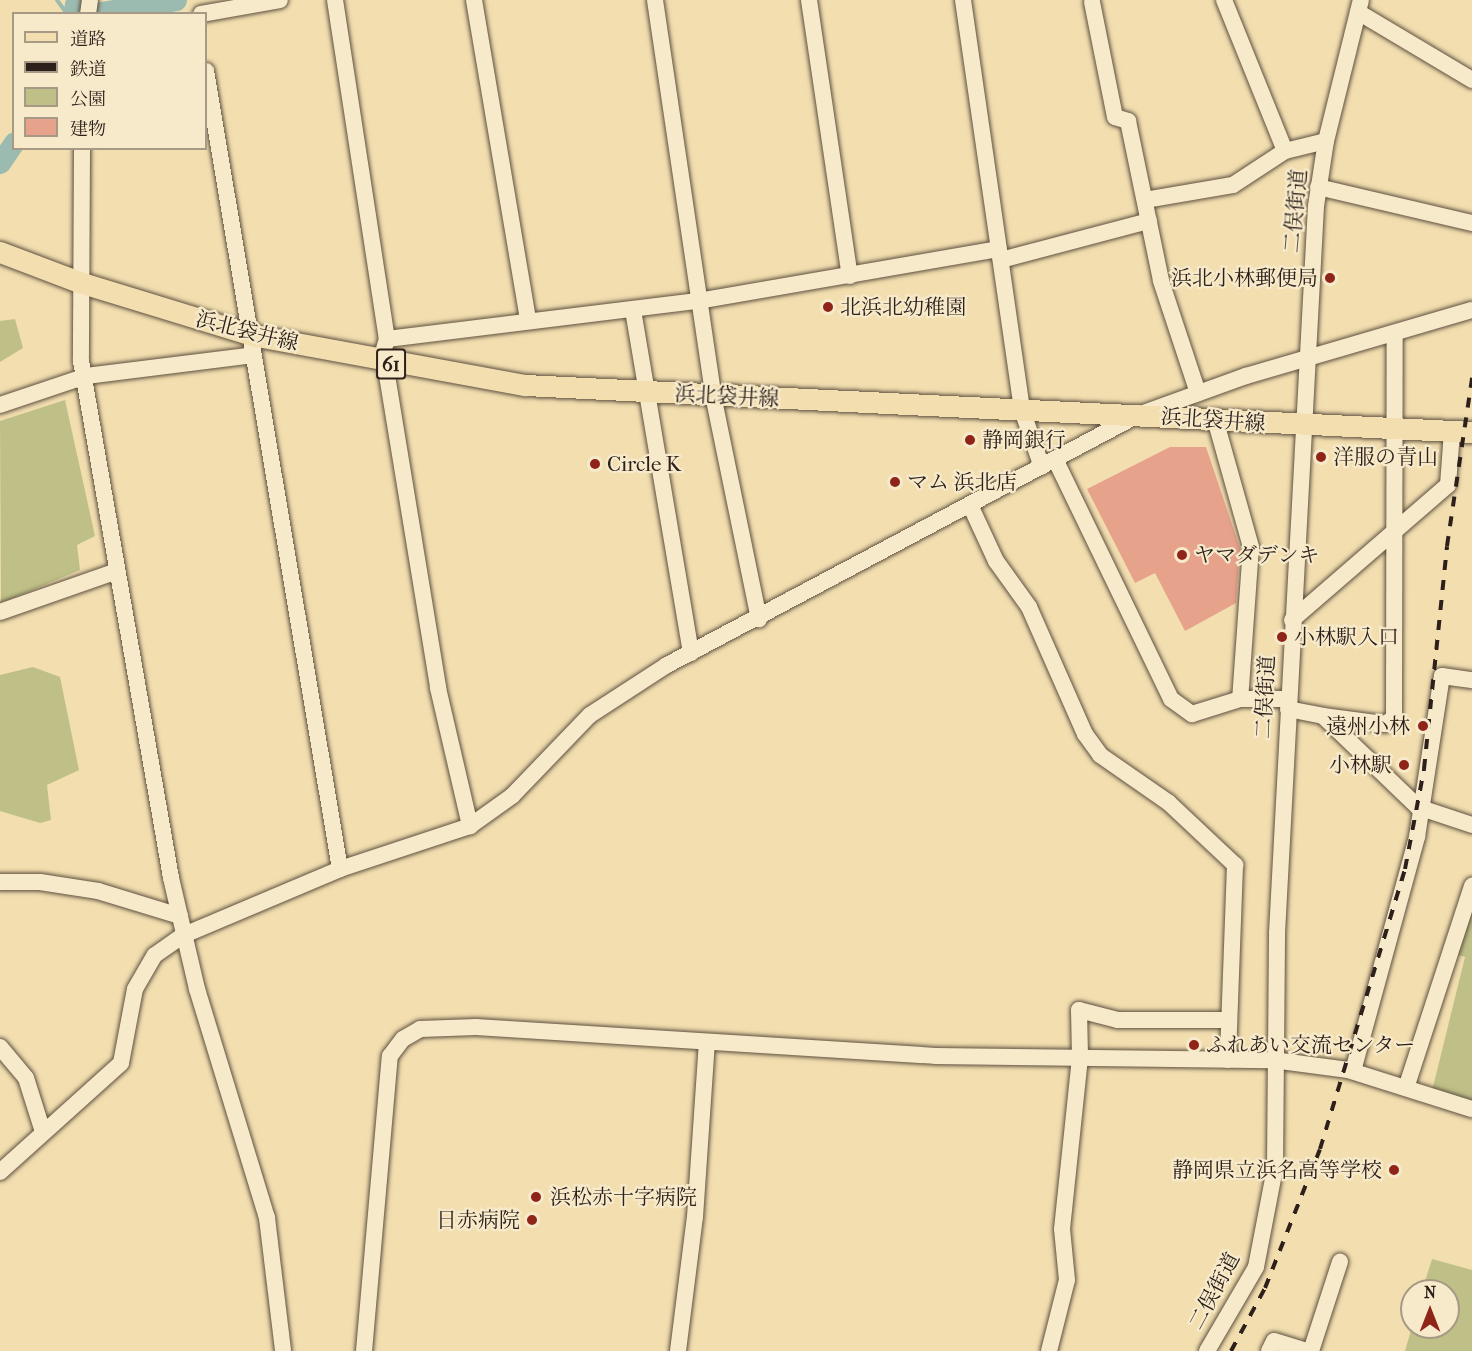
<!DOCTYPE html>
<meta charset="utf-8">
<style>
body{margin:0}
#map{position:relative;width:1472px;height:1351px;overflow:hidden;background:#f2deaf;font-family:"IM FELL French Canon","Noto Serif JP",serif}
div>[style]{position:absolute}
.green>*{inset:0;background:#bfc087}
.stream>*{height:4px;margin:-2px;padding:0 2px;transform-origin:2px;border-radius:2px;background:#9cbbb0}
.river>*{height:21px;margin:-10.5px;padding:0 10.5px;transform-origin:10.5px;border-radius:10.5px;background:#9cbbb0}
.building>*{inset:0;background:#e7a28c}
.roads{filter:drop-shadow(0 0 2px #5e5040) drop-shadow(0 0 2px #5e5040)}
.minor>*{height:16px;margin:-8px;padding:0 8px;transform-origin:8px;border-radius:8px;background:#f7eacb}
.major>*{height:21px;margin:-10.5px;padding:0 10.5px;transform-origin:10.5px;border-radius:10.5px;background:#f2deaf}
.rail>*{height:4px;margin-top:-2px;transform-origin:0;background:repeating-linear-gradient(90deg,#2d201b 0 10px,transparent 0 20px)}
.dots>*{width:16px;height:16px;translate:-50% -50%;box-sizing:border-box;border:3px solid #f7eacb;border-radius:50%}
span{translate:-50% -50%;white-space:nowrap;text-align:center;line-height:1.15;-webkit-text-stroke:4.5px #f7eacb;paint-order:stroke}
.shield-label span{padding:2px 4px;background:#f7eacb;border:2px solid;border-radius:4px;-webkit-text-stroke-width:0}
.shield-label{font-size:20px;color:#2d201b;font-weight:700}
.street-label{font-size:21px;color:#2d201b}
.poi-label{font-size:21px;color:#2d201b}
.right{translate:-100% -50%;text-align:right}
.left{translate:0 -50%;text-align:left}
.legend{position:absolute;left:12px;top:12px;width:195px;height:138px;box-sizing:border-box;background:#f7eacb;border:2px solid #a69985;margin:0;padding:8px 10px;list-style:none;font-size:18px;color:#2d201b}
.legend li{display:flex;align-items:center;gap:12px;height:30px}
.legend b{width:30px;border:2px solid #a69985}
.north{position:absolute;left:1400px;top:1279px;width:60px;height:60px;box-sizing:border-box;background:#f7eacb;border:2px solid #a69985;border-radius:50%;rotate:0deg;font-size:16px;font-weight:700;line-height:24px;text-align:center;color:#2d201b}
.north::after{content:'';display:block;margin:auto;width:21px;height:27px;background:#8f2418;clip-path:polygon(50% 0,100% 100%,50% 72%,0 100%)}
</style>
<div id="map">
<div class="green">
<div style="clip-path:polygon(15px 319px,23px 348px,0 362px,0 321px)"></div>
<div style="clip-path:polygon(65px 400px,95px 536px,77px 545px,80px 570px,1px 603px,0 421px)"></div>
<div style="clip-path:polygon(33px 667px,60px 677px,79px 770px,47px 785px,51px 820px,40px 823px,0 811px,0 675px)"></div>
<div style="clip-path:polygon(1472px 897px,1472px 1102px,1432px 1091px,1465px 957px,1454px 954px)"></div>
<div style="clip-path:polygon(1432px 1259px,1472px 1270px,1472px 1351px,1405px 1351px,1412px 1327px,1448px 1327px,1448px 1291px,1422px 1291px)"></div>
</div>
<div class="stream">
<div style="left:57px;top:0;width:17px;rotate:54deg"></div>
</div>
<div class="river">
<div style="left:73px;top:14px;width:14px;rotate:-78deg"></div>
<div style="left:88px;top:14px;width:89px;rotate:-9deg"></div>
<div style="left:0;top:163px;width:25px;rotate:-56deg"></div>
</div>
<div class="building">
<div style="clip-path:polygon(1170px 447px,1206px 447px,1240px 548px,1236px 603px,1185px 631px,1155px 573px,1135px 583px,1087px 489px)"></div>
</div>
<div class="roads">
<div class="minor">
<div style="left:335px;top:0;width:343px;rotate:81.3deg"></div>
<div style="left:387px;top:339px;width:10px;rotate:107deg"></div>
<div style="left:474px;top:0;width:324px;rotate:80.4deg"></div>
<div style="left:655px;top:0;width:399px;rotate:81.6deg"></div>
<div style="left:713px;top:395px;width:229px;rotate:78.4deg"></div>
<div style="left:809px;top:0;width:279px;rotate:81.6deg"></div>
<div style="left:963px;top:0;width:414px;rotate:81.8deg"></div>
<div style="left:1022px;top:410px;width:60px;rotate:70.7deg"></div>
<div style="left:1224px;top:0;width:163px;rotate:68deg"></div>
<div style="left:1092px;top:2px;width:117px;rotate:78.7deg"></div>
<div style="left:1115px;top:117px;width:14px;rotate:17deg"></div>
<div style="left:1128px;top:121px;width:163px;rotate:78.3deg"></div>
<div style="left:1161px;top:281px;width:118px;rotate:71.7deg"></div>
<div style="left:1358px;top:12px;width:133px;rotate:30.8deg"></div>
<div style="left:88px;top:14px;width:14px;rotate:-82deg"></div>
<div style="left:201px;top:14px;width:80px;rotate:-10deg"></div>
<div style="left:206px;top:71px;width:809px;rotate:80.47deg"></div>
<div style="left:82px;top:148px;width:213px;rotate:90.3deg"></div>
<div style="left:81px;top:361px;width:525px;rotate:80.12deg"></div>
<div style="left:171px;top:878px;width:114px;rotate:76.8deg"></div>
<div style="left:197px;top:989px;width:239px;rotate:73deg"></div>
<div style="left:267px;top:1218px;width:134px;rotate:83.1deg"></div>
<div style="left:1318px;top:187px;width:158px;rotate:13.2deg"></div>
<div style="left:1145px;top:200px;width:89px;rotate:-9.7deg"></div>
<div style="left:1233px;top:185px;width:62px;rotate:-33.2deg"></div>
<div style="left:1285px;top:151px;width:42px;rotate:-13.7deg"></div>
<div style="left:1001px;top:260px;width:153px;rotate:-14.8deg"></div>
<div style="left:633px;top:310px;width:348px;rotate:80.4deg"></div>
<div style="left:387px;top:339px;width:313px;rotate:-7deg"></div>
<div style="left:698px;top:301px;width:305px;rotate:-9.8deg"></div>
<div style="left:385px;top:363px;width:329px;rotate:80.7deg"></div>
<div style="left:438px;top:688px;width:142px;rotate:76.9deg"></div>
<div style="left:0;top:405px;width:91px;rotate:-18.6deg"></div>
<div style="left:86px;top:376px;width:169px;rotate:-7.1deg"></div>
<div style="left:1215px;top:419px;width:133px;rotate:74.3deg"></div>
<div style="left:1251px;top:547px;width:152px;rotate:94.1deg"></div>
<div style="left:1055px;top:459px;width:267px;rotate:64.2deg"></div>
<div style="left:1171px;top:699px;width:26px;rotate:36deg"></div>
<div style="left:1192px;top:714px;width:50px;rotate:-17.4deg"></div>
<div style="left:1240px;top:699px;width:47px"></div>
<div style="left:971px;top:507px;width:60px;rotate:65.2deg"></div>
<div style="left:996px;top:561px;width:57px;rotate:54.3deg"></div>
<div style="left:1029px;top:607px;width:139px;rotate:66.2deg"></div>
<div style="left:1085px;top:734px;width:26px;rotate:54deg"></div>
<div style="left:1100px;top:755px;width:84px;rotate:34.8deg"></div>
<div style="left:1169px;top:803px;width:91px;rotate:43.2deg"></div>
<div style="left:1235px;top:865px;width:195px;rotate:92.1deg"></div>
<div style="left:0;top:612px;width:124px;rotate:-19.3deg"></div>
<div style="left:1292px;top:620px;width:206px;rotate:-40.9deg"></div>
<div style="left:1448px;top:485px;width:53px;rotate:-85.7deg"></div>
<div style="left:1288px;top:709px;width:36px;rotate:11deg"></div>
<div style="left:1323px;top:716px;width:132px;rotate:43.8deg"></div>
<div style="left:1418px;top:807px;width:57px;rotate:18.4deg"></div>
<div style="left:1323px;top:716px;width:63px;rotate:7.4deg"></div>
<div style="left:1385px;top:724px;width:11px;rotate:-34deg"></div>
<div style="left:1394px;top:718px;width:385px;rotate:-89.9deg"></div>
<div style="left:0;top:882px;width:40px"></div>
<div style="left:40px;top:882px;width:59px;rotate:8.8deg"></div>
<div style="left:98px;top:891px;width:86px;rotate:17deg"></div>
<div style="left:0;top:1047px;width:40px;rotate:50deg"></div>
<div style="left:26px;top:1078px;width:57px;rotate:72.5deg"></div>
<div style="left:1353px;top:1071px;width:243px;rotate:-74.7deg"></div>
<div style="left:1417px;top:837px;width:163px;rotate:-81.2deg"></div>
<div style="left:1442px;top:676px;width:30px;rotate:8deg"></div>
<div style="left:1406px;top:1088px;width:213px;rotate:-71.9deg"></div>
<div style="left:0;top:1172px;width:163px;rotate:-42deg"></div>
<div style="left:121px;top:1063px;width:75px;rotate:-79.3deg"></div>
<div style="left:135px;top:989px;width:39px;rotate:-60deg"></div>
<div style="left:155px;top:955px;width:35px;rotate:-35deg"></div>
<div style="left:184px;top:935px;width:169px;rotate:-22.9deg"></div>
<div style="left:340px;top:869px;width:137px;rotate:-18.3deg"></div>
<div style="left:470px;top:826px;width:52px;rotate:-35.5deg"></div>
<div style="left:512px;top:796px;width:112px;rotate:-46.1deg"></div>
<div style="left:590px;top:715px;width:92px;rotate:-33deg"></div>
<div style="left:667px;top:665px;width:533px;rotate:-27.96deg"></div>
<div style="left:1138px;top:415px;width:115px;rotate:-19.9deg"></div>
<div style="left:1246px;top:376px;width:235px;rotate:-16.3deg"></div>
<div style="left:364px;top:1351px;width:296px;rotate:-85deg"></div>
<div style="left:390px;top:1056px;width:21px;rotate:-53deg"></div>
<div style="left:403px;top:1039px;width:20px;rotate:-30deg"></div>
<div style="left:420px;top:1029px;width:56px;rotate:-2deg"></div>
<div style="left:476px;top:1027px;width:460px;rotate:3.6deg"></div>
<div style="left:935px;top:1056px;width:338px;rotate:0.7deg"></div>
<div style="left:1273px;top:1060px;width:76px;rotate:7.6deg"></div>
<div style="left:1348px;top:1070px;width:130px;rotate:17.5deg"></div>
<div style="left:678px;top:1351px;width:135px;rotate:-82.8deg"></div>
<div style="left:695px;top:1217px;width:174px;rotate:-86.1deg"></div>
<div style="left:1049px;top:1351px;width:73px;rotate:-75.8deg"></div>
<div style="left:1067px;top:1280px;width:51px;rotate:-95.6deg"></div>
<div style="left:1062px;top:1229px;width:173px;rotate:-84deg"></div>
<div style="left:1080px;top:1057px;width:47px;rotate:-91.2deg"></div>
<div style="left:1079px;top:1010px;width:40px;rotate:14.4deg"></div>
<div style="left:1118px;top:1020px;width:111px"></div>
<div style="left:1207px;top:1351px;width:97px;rotate:-59.7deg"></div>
<div style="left:1256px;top:1267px;width:101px;rotate:-79.1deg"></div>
<div style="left:1275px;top:1168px;width:235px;rotate:-89.5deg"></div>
<div style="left:1277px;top:933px;width:728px;rotate:-86.93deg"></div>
<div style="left:1316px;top:206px;width:66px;rotate:-81.3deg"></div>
<div style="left:1326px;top:141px;width:145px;rotate:-76.1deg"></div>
<div style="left:1269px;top:1351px;width:11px;rotate:-63deg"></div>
<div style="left:1274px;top:1341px;width:34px;rotate:17deg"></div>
<div style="left:1311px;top:1351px;width:94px;rotate:-72deg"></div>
</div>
<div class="major">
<div style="left:0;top:252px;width:85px;rotate:20.8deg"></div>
<div style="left:79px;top:282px;width:181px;rotate:17deg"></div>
<div style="left:252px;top:335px;width:278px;rotate:10.4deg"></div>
<div style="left:525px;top:385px;width:948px;rotate:2.84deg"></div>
</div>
</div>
<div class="rail">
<div style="left:1231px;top:1351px;width:72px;rotate:-61.6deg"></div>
<div style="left:1265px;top:1288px;width:149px;rotate:-68.4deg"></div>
<div style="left:1320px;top:1149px;width:293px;rotate:-73.1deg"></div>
<div style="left:1405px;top:869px;width:102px;rotate:-79.2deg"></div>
<div style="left:1424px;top:769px;width:224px;rotate:-84.1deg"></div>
<div style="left:1447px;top:546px;width:170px;rotate:-81.5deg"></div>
</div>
<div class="dots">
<div style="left:1330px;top:278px;background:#8f2418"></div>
<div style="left:828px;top:307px;background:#8f2418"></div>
<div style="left:970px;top:440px;background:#8f2418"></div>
<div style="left:1321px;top:457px;background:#8f2418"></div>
<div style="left:595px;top:464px;background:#8f2418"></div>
<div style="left:895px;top:482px;background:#8f2418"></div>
<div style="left:1182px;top:555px;background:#8f2418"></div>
<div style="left:1282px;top:637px;background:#8f2418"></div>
<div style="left:1423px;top:726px;background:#8f2418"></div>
<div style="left:1404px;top:765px;background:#8f2418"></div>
<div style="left:1194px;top:1045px;background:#8f2418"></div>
<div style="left:1394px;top:1170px;background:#8f2418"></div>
<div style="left:536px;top:1197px;background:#8f2418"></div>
<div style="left:532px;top:1220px;background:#8f2418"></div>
</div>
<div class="shield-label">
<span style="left:391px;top:364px">61</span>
</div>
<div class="street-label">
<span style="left:1295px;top:211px;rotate:-85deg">二俣街道</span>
<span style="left:247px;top:331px;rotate:14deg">浜北袋井線</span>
<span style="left:727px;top:396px;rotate:3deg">浜北袋井線</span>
<span style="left:1213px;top:420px;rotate:4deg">浜北袋井線</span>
<span style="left:1265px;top:697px;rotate:-87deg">二俣街道</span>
<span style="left:1214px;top:1291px;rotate:-62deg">二俣街道</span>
</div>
<div class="poi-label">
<span class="right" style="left:1318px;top:278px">浜北小林郵便局</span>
<span class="left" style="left:840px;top:307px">北浜北幼稚園</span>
<span class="left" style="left:982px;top:440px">静岡銀行</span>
<span class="left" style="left:1333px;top:457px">洋服の青山</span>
<span class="left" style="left:607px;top:464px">Circle K</span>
<span class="left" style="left:907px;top:482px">マム 浜北店</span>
<span class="left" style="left:1194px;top:555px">ヤマダデンキ</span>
<span class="left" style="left:1294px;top:637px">小林駅入口</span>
<span class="right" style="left:1410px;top:726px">遠州小林</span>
<span class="right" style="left:1392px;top:765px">小林駅</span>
<span class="left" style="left:1206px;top:1045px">ふれあい交流センター</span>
<span class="right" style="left:1382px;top:1170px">静岡県立浜名高等学校</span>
<span class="left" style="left:550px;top:1197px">浜松赤十字病院</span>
<span class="right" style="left:520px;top:1220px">日赤病院</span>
</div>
<ul class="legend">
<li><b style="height:8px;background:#f2deaf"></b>道路</li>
<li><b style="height:8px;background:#2d201b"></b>鉄道</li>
<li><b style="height:16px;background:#bfc087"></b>公園</li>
<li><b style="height:16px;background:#e7a28c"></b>建物</li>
</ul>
<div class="north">N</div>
</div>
